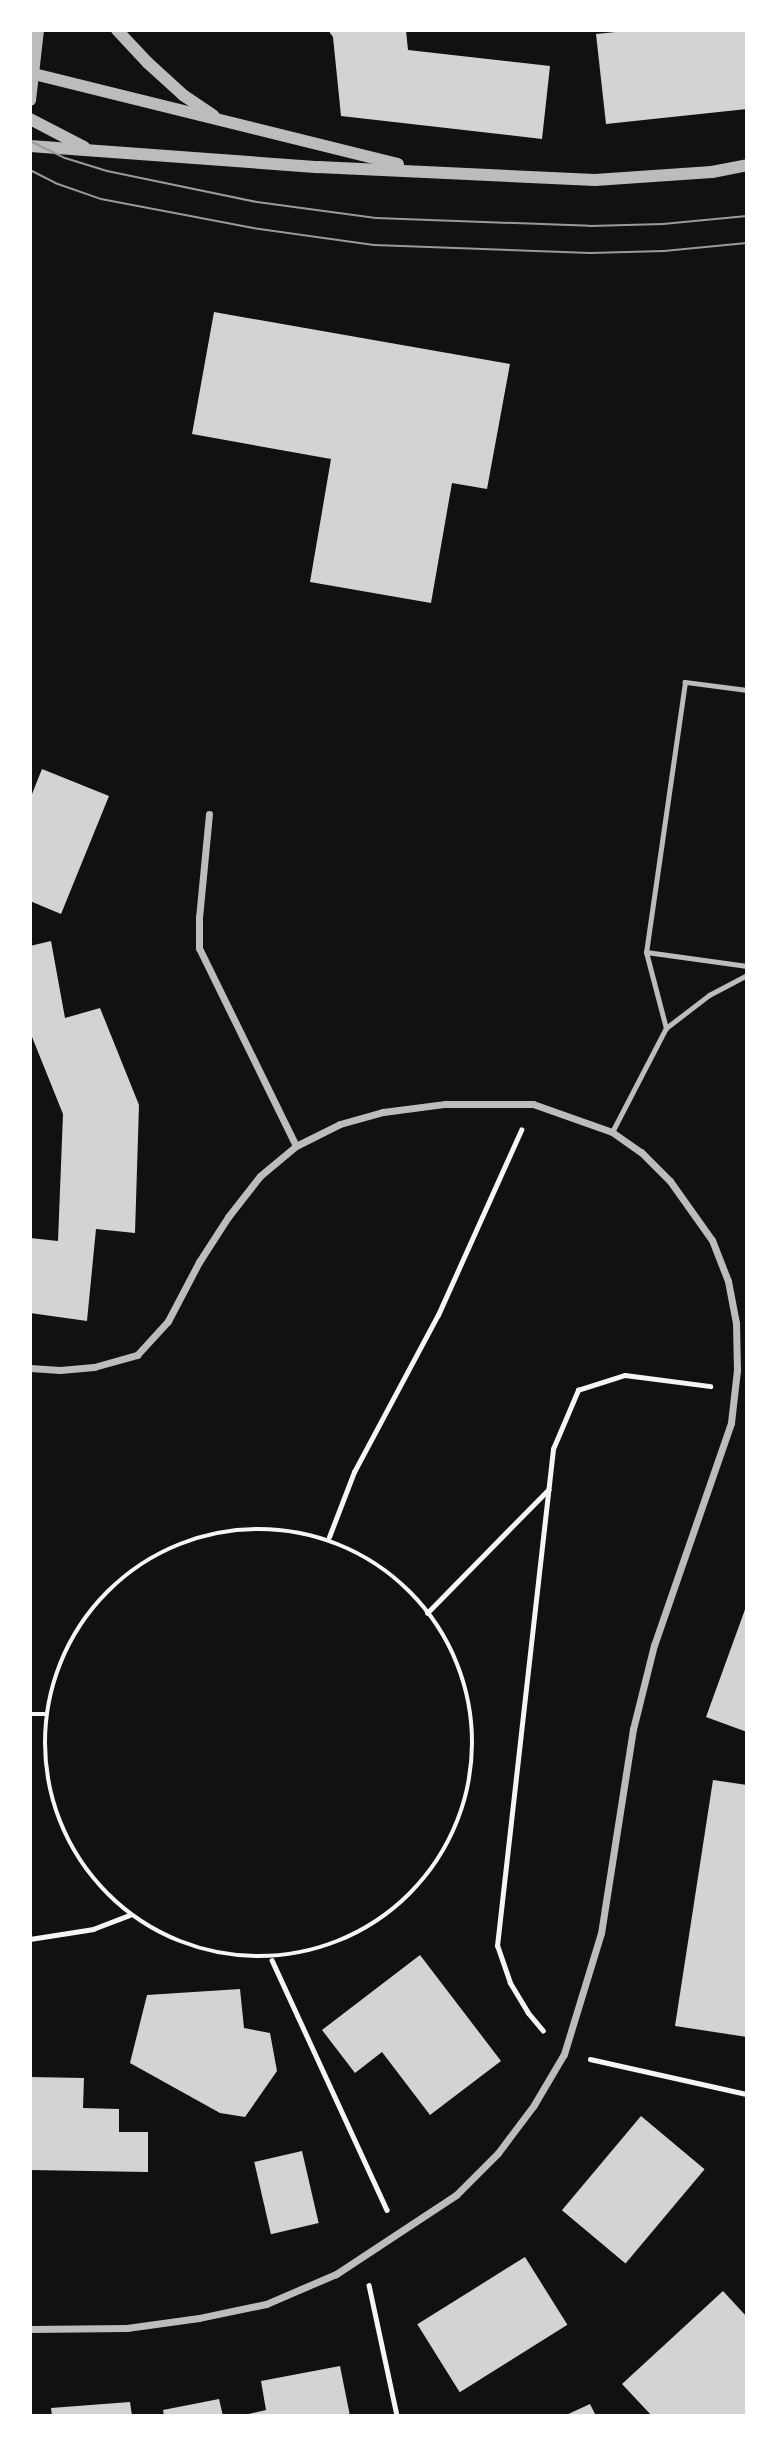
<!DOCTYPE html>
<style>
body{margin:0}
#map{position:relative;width:777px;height:2446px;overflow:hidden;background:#111;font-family:"Exo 2",sans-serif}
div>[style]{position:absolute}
.building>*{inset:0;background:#d3d3d3;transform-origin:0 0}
.path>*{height:4.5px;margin:-2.25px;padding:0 2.25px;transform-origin:2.25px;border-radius:2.25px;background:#f5f5f5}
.path>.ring{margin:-2.25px;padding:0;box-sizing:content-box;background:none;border:4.5px solid #f5f5f5;border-radius:50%}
.service>*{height:5px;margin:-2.5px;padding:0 2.5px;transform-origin:2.5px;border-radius:2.5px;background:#bcbcbc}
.minor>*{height:7px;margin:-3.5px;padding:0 3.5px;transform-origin:3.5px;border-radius:3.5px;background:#bcbcbc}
.tertiary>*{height:12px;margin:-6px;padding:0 6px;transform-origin:6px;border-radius:6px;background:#bcbcbc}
.tram>*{height:2px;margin:-1px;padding:0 1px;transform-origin:1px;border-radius:1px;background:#9a9a9a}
span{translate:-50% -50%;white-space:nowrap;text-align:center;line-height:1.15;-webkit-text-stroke:5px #fff;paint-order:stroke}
.frame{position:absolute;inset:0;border:32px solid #fff;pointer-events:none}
</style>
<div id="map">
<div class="building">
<div style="clip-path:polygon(328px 30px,406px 30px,408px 50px,550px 66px,542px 139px,341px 116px,333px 37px)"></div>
<div style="clip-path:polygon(635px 30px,747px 30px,747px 109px,606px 124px,596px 34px)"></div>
<div style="clip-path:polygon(214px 312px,510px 364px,487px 489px,452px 483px,431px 603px,310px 582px,331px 459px,192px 434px)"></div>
<div style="clip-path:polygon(42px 769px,109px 796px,61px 914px,30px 901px,30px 799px)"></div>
<div style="clip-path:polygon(51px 941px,65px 1018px,100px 1008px,139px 1105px,135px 1233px,96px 1229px,87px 1321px,30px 1313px,30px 1238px,58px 1241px,63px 1114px,30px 1032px,30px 946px)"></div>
<div style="clip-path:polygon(747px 1604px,747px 1732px,706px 1717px)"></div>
<div style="clip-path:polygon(713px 1780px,747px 1785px,747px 2037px,675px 2026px)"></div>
<div style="clip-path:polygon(420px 1955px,501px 2061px,430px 2115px,382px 2052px,355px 2073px,322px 2030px)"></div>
<div style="clip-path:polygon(240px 1989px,244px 2028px,270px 2033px,277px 2071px,245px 2117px,220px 2113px,130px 2063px,147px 1995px)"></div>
<div style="clip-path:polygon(30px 2077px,84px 2078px,83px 2108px,119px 2109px,119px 2132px,148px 2132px,148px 2172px,30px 2170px)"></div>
<div style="left:641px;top:2116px;width:83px;height:123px;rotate:40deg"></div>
<div style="left:302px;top:2151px;width:74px;height:49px;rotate:77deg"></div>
<div style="left:525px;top:2257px;width:80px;height:127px;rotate:58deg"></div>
<div style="clip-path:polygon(723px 2291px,747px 2317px,747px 2416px,652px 2416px,622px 2384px)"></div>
<div style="clip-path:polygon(340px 2366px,350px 2416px,240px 2416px,266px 2410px,261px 2381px)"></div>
<div style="clip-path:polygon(219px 2399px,223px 2416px,164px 2416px,163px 2410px)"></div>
<div style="clip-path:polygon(130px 2402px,132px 2416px,52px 2416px,51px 2408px)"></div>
<div style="clip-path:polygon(590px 2404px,596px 2416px,564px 2416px)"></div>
</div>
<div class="path">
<div class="ring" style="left:45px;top:1529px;width:423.5px;height:423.5px"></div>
<div style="left:329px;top:1537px;width:70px;rotate:-69deg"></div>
<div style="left:354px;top:1472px;width:178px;rotate:-61.9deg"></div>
<div style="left:438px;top:1315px;width:203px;rotate:-65.8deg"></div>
<div style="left:427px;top:1613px;width:173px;rotate:-45.5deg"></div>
<div style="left:30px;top:1714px;width:14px"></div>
<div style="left:30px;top:1939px;width:64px;rotate:-9deg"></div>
<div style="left:93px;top:1929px;width:39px;rotate:-21deg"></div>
<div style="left:272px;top:1960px;width:275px;rotate:65.3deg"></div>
<div style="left:543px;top:2031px;width:23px;rotate:-130deg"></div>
<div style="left:528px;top:2013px;width:35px;rotate:-121deg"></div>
<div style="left:510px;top:1983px;width:39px;rotate:-109deg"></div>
<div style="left:497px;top:1946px;width:500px;rotate:-83.57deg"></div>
<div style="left:553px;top:1449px;width:64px;rotate:-67deg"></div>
<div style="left:578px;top:1390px;width:49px;rotate:-17.7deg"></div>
<div style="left:625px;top:1375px;width:86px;rotate:7.4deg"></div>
<div style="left:590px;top:2059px;width:161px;rotate:12.6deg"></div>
<div style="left:369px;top:2285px;width:134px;rotate:77.9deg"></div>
</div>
<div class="service">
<div style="left:747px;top:690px;width:63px;rotate:-172.6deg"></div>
<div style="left:685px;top:682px;width:273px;rotate:98.2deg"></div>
<div style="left:646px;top:952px;width:102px;rotate:7.9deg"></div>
<div style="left:646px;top:952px;width:79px;rotate:75.3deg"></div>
<div style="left:612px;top:1132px;width:117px;rotate:-62.6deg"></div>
<div style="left:666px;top:1028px;width:54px;rotate:-37.5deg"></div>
<div style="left:709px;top:995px;width:43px;rotate:-27.8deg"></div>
</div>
<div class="minor">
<div style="left:209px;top:814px;width:103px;rotate:95.5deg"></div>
<div style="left:199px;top:917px;width:31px;rotate:90deg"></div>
<div style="left:199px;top:948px;width:220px;rotate:63.9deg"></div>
<div style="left:30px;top:1368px;width:30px;rotate:4deg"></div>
<div style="left:60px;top:1370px;width:34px;rotate:-5deg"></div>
<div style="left:94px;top:1367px;width:45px;rotate:-15.6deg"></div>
<div style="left:137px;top:1355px;width:46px;rotate:-47.6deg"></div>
<div style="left:168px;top:1321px;width:67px;rotate:-62.3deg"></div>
<div style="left:199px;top:1262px;width:54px;rotate:-57.2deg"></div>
<div style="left:228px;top:1217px;width:52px;rotate:-52deg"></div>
<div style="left:260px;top:1176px;width:47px;rotate:-39.8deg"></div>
<div style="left:296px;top:1146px;width:49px;rotate:-26.6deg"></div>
<div style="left:340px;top:1124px;width:45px;rotate:-15.6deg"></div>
<div style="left:383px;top:1112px;width:63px;rotate:-7.4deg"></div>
<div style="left:445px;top:1104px;width:88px"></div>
<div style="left:533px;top:1104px;width:84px;rotate:19.5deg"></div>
<div style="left:612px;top:1132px;width:35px;rotate:35deg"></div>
<div style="left:641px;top:1152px;width:41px;rotate:45deg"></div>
<div style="left:670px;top:1181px;width:72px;rotate:54.6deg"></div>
<div style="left:712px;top:1240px;width:44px;rotate:68.7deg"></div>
<div style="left:728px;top:1281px;width:43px;rotate:79.2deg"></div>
<div style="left:736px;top:1323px;width:47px;rotate:88.8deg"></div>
<div style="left:737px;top:1370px;width:53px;rotate:96.5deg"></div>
<div style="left:731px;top:1423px;width:235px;rotate:109.1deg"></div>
<div style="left:654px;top:1645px;width:87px;rotate:104deg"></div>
<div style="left:633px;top:1729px;width:206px;rotate:98.9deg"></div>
<div style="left:601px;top:1933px;width:127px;rotate:107deg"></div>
<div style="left:564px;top:2054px;width:59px;rotate:120.5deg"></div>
<div style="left:534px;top:2105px;width:60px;rotate:126.9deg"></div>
<div style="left:498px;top:2153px;width:59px;rotate:135deg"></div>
<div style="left:456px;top:2195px;width:144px;rotate:146.6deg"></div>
<div style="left:336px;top:2274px;width:76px;rotate:156.8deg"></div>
<div style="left:266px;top:2304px;width:68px;rotate:168.2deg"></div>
<div style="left:199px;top:2318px;width:73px;rotate:172.1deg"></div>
<div style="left:127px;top:2328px;width:97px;rotate:179.4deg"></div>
</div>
<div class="tertiary">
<div style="left:117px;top:30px;width:45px;rotate:46.8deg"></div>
<div style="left:148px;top:63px;width:47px;rotate:42.4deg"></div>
<div style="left:183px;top:95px;width:37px;rotate:34deg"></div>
<div style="left:30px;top:73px;width:379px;rotate:13.9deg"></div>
<div style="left:30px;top:100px;width:70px;rotate:-83.5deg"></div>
<div style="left:30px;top:119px;width:61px;rotate:27.4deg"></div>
<div style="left:30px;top:146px;width:289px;rotate:4.2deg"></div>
<div style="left:318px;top:167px;width:277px;rotate:2.7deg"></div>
<div style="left:595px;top:180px;width:117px;rotate:-3.9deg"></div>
<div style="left:712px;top:172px;width:36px;rotate:-11deg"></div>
</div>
<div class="tram">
<div style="left:30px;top:141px;width:39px;rotate:26deg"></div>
<div style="left:65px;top:158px;width:44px;rotate:17.2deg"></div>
<div style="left:107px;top:171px;width:153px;rotate:11.7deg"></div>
<div style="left:257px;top:202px;width:120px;rotate:7.7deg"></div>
<div style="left:376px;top:218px;width:214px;rotate:2.1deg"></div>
<div style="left:590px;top:226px;width:73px;rotate:-1.6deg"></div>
<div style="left:663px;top:224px;width:84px;rotate:-5.4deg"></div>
<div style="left:30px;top:170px;width:28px;rotate:27deg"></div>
<div style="left:55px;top:183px;width:49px;rotate:19.2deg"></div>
<div style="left:101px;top:199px;width:155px;rotate:10.8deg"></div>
<div style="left:253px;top:228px;width:122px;rotate:8deg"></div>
<div style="left:374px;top:245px;width:216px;rotate:2.1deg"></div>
<div style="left:590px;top:253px;width:74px;rotate:-1.5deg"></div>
<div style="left:664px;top:251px;width:83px;rotate:-5.5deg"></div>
</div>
<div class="frame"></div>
</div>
